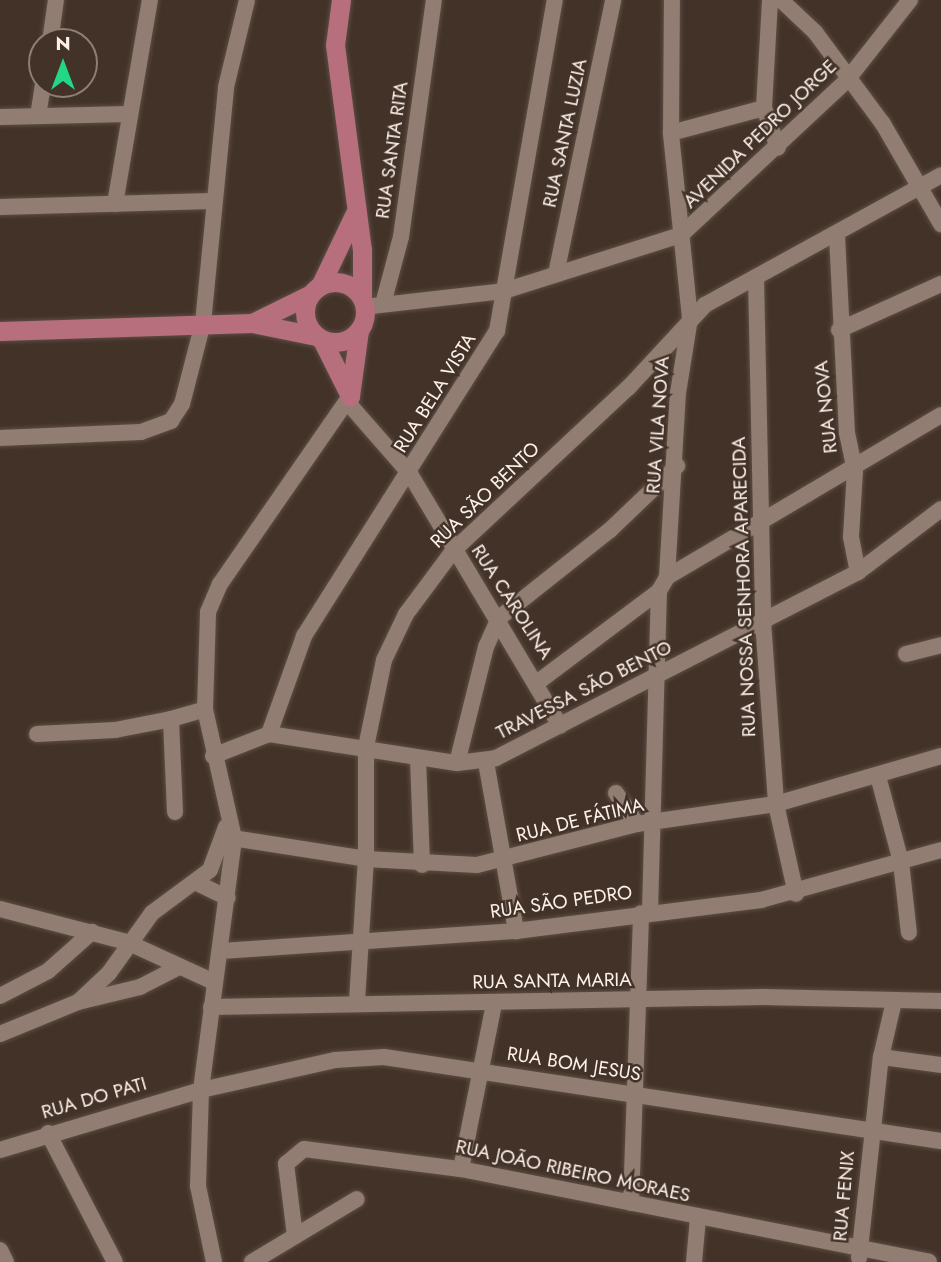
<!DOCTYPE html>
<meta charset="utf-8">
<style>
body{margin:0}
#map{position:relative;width:941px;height:1262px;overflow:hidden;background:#433228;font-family:Jost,sans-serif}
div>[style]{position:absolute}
.roads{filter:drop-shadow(0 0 2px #5c4e44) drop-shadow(0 0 2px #5c4e44)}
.minor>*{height:16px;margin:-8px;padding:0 8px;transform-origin:8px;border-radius:8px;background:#917d71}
.major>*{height:19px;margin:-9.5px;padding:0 9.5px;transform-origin:9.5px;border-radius:9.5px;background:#b76f7e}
.major>.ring{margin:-9.5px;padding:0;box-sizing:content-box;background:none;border:19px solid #b76f7e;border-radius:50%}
span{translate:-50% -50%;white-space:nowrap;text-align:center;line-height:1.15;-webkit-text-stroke:5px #433228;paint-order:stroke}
.street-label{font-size:19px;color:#fcf1ea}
.north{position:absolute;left:28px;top:28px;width:70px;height:70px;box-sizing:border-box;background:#433228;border:2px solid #8d7e76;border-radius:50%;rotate:0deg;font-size:19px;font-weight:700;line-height:28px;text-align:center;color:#fcf1ea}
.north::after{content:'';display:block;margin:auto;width:24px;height:32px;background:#22d887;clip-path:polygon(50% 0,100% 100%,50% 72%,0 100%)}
</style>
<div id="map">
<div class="roads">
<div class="minor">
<div style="left:770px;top:0;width:108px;rotate:93.2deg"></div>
<div style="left:764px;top:108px;width:42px;rotate:70.7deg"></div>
<div style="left:781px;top:0;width:47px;rotate:43.3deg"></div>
<div style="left:815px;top:32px;width:114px;rotate:53.5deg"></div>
<div style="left:883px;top:124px;width:116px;rotate:59.9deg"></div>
<div style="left:50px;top:42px;width:42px;rotate:-81.9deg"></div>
<div style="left:38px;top:116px;width:32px;rotate:-81deg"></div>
<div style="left:0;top:117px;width:130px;rotate:-1.3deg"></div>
<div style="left:671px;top:133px;width:96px;rotate:-15deg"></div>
<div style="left:115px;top:204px;width:207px;rotate:-80.3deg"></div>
<div style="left:0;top:207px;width:212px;rotate:-1.6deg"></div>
<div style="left:837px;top:236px;width:197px;rotate:87.1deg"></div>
<div style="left:847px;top:433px;width:39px;rotate:78deg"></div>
<div style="left:855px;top:471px;width:66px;rotate:93.5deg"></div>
<div style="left:851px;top:537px;width:36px;rotate:79deg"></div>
<div style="left:556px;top:274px;width:280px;rotate:-78.2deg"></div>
<div style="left:756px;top:277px;width:344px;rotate:88.8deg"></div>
<div style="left:763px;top:621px;width:183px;rotate:85.9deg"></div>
<div style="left:776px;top:804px;width:92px;rotate:77.5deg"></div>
<div style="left:383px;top:304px;width:69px;rotate:-75deg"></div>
<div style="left:401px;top:237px;width:239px;rotate:-82.1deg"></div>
<div style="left:364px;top:307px;width:141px;rotate:-6.5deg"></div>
<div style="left:504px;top:291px;width:186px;rotate:-17.6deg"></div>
<div style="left:681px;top:235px;width:227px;rotate:-43deg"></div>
<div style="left:847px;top:80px;width:102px;rotate:-51.8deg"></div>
<div style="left:839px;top:330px;width:112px;rotate:-24.3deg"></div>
<div style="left:349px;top:404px;width:93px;rotate:48.9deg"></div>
<div style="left:410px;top:474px;width:293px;rotate:59.2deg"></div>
<div style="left:0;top:438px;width:141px;rotate:-2.4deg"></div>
<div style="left:141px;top:432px;width:32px;rotate:-20deg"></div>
<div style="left:171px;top:421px;width:20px;rotate:-57deg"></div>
<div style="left:182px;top:404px;width:84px;rotate:-75.5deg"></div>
<div style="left:203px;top:323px;width:237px;rotate:-84.4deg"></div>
<div style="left:226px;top:87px;width:89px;rotate:-76.4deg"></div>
<div style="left:667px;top:577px;width:184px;rotate:-86.6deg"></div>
<div style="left:678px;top:393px;width:76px;rotate:-80.9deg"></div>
<div style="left:690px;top:318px;width:186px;rotate:-95.9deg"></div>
<div style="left:671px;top:133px;width:133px;rotate:-89.6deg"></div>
<div style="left:906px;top:654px;width:36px;rotate:-14deg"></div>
<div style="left:538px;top:682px;width:151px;rotate:-36.9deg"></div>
<div style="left:659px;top:591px;width:16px;rotate:-60deg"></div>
<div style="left:667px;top:577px;width:318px;rotate:-30.6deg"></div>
<div style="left:37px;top:734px;width:78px;rotate:-2.9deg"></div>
<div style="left:115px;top:730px;width:57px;rotate:-11.1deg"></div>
<div style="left:269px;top:734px;width:104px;rotate:-70.3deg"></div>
<div style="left:304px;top:636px;width:361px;rotate:-57.7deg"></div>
<div style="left:497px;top:331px;width:336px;rotate:-80.1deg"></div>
<div style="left:269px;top:734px;width:190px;rotate:8.8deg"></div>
<div style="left:457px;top:763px;width:39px;rotate:-7deg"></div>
<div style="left:496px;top:758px;width:407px;rotate:-27.2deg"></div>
<div style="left:858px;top:572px;width:104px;rotate:-37.2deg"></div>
<div style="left:213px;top:756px;width:60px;rotate:-21.4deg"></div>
<div style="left:418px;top:759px;width:106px;rotate:87.8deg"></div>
<div style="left:486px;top:762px;width:172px;rotate:79.9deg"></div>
<div style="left:457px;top:763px;width:120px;rotate:-76deg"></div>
<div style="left:486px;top:647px;width:32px;rotate:-66deg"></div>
<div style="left:499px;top:618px;width:142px;rotate:-38.4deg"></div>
<div style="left:610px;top:530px;width:93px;rotate:-43.7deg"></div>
<div style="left:878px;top:776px;width:89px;rotate:75deg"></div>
<div style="left:901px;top:862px;width:71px;rotate:83.6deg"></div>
<div style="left:616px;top:793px;width:37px;rotate:56deg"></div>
<div style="left:175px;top:812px;width:93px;rotate:-92.5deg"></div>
<div style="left:171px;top:719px;width:35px;rotate:-16deg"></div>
<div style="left:226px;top:837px;width:142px;rotate:8.9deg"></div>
<div style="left:366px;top:859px;width:111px;rotate:3.1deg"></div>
<div style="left:477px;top:865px;width:165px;rotate:-14.4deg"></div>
<div style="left:637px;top:824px;width:140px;rotate:-8.2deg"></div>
<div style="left:776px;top:804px;width:172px;rotate:-16.2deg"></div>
<div style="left:197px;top:883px;width:34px;rotate:26deg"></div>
<div style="left:0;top:909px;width:131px;rotate:14.6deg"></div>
<div style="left:127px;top:942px;width:96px;rotate:24.7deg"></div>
<div style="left:650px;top:911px;width:320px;rotate:-88.4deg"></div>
<div style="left:222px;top:951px;width:295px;rotate:-3.9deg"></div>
<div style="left:516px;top:931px;width:247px;rotate:-7.2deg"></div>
<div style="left:761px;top:900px;width:187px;rotate:-15.5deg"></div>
<div style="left:0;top:996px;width:54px;rotate:-27.5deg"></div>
<div style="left:48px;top:971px;width:59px;rotate:-41.6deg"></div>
<div style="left:357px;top:1001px;width:142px;rotate:-86.4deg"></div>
<div style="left:366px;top:859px;width:112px;rotate:-90deg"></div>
<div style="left:366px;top:747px;width:89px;rotate:-78.3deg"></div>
<div style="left:384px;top:660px;width:51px;rotate:-64.4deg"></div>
<div style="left:406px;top:614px;width:79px;rotate:-53.3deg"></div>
<div style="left:453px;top:551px;width:241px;rotate:-43deg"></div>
<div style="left:629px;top:387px;width:112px;rotate:-47.2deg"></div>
<div style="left:705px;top:305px;width:269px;rotate:-28.8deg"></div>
<div style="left:78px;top:1002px;width:42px;rotate:-43.1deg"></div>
<div style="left:109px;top:973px;width:74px;rotate:-54.4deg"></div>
<div style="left:152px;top:913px;width:72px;rotate:-36.6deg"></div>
<div style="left:210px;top:870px;width:46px;rotate:-69.6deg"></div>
<div style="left:211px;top:1007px;width:552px;rotate:-1.04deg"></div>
<div style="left:763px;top:997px;width:178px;rotate:1.3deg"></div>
<div style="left:0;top:1034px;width:84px;rotate:-22.3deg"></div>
<div style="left:78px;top:1002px;width:64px;rotate:-13.6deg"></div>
<div style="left:140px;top:987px;width:44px;rotate:-27.1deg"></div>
<div style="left:881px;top:1057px;width:61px;rotate:7.6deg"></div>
<div style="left:48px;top:1133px;width:145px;rotate:62.6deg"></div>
<div style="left:0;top:1150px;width:210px;rotate:-16.6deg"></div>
<div style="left:201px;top:1090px;width:137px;rotate:-12.6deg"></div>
<div style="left:335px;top:1060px;width:49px;rotate:-3.5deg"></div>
<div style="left:384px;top:1057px;width:563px;rotate:8.58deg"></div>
<div style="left:461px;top:1169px;width:168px;rotate:-78.7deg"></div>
<div style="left:631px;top:1203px;width:290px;rotate:-88deg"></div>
<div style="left:295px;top:1236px;width:73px;rotate:-97.1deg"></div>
<div style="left:286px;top:1164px;width:23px;rotate:-40deg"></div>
<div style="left:304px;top:1149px;width:158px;rotate:7.3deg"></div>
<div style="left:461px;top:1169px;width:477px;rotate:11.2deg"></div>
<div style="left:0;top:1250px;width:13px;rotate:63deg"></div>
<div style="left:859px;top:1258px;width:202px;rotate:-83.8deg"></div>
<div style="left:881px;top:1057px;width:57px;rotate:-76.9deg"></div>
<div style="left:214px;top:1262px;width:78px;rotate:-101.9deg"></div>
<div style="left:198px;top:1186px;width:96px;rotate:-88.2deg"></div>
<div style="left:201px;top:1090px;width:254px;rotate:-82.5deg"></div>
<div style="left:234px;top:838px;width:132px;rotate:-102.7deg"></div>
<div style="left:205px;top:709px;width:97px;rotate:-88.2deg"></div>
<div style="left:208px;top:612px;width:30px;rotate:-67deg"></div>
<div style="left:220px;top:584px;width:229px;rotate:-55.3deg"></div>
<div style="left:252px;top:1262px;width:122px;rotate:-31deg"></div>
<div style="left:694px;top:1262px;width:44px;rotate:-84.8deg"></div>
</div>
<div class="major">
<div style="left:341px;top:0;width:45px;rotate:97.6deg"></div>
<div style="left:335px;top:45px;width:207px;rotate:82.5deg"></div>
<div style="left:362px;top:250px;width:49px;rotate:90deg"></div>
<div class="ring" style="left:305px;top:282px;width:41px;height:41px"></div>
<div style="left:320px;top:286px;width:79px;rotate:-64.4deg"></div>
<div style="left:252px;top:323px;width:64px;rotate:-26.2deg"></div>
<div style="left:0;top:331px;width:252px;rotate:-1.8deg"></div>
<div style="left:252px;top:323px;width:65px;rotate:11.5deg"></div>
<div style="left:322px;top:340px;width:63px;rotate:63.4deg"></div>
<div style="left:350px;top:396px;width:67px;rotate:-82.2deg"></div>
</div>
</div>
<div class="street-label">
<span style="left:565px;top:133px;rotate:-78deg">RUA SANTA LUZIA</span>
<span style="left:760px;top:134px;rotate:-44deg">AVENIDA PEDRO JORGE</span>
<span style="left:392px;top:150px;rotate:-82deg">RUA SANTA RITA</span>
<span style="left:435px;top:393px;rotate:-58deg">RUA BELA VISTA</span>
<span style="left:826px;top:407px;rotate:-96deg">RUA NOVA</span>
<span style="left:658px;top:425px;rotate:-86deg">RUA VILA NOVA</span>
<span style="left:485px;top:495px;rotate:-44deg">RUA SÃO BENTO</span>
<span style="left:744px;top:587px;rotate:-92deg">RUA NOSSA SENHORA APARECIDA</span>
<span style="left:512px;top:602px;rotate:57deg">RUA CAROLINA</span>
<span style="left:584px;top:690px;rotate:-27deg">TRAVESSA SÃO BENTO</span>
<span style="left:580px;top:820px;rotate:-14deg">RUA DE FÁTIMA</span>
<span style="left:561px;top:902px;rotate:-8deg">RUA SÃO PEDRO</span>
<span style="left:552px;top:981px;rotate:-1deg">RUA SANTA MARIA</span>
<span style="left:574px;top:1064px;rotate:9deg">RUA BOM JESUS</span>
<span style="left:94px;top:1098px;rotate:-16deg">RUA DO PATI</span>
<span style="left:573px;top:1171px;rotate:12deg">RUA JOÃO RIBEIRO MORAES</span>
<span style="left:844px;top:1196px;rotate:-85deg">RUA FENIX</span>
</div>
<div class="north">N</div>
</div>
